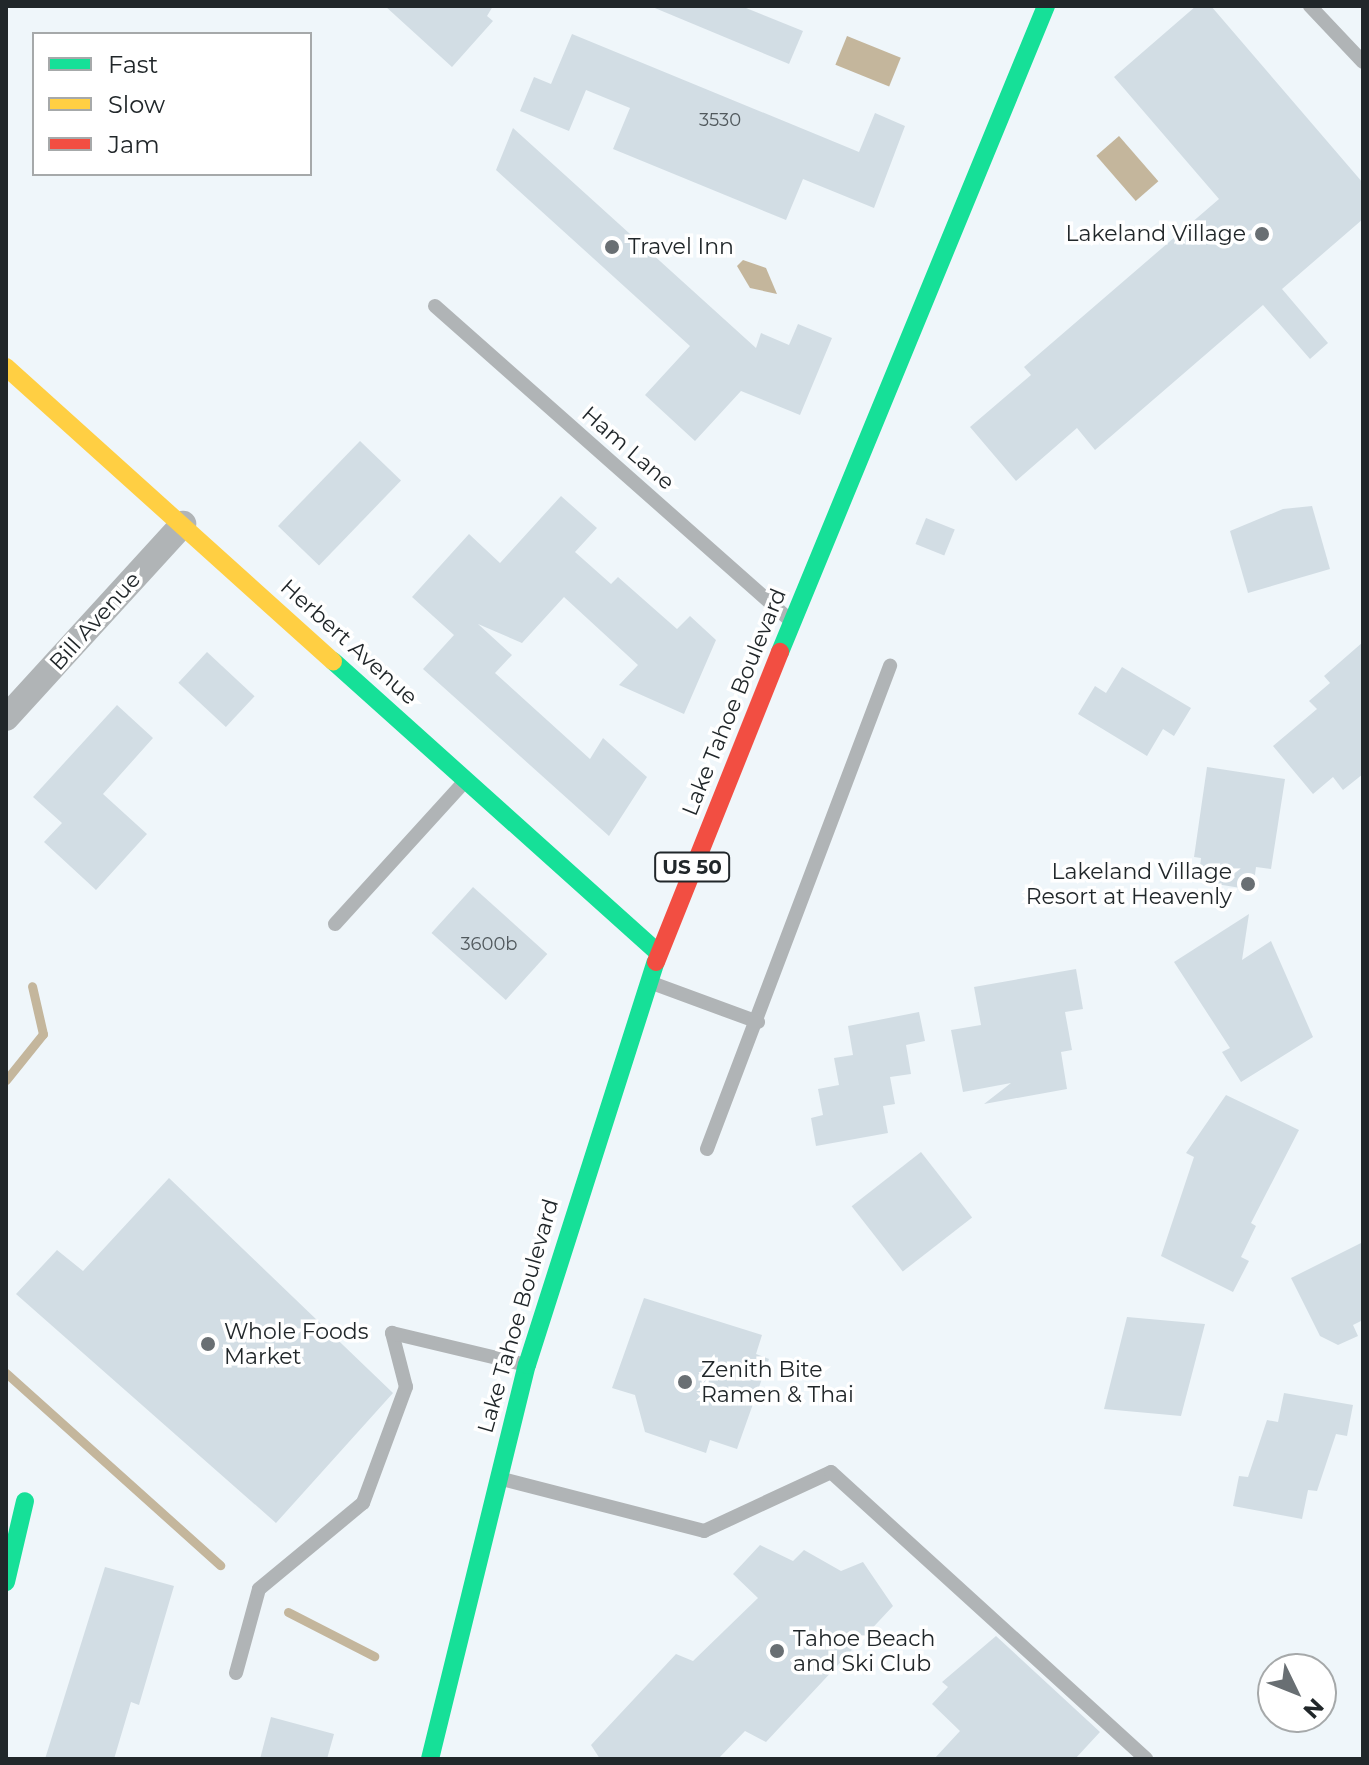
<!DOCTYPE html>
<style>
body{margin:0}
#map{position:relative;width:1369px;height:1765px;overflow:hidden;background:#eff6fa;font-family:Montserrat,sans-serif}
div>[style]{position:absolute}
.water>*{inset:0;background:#c4b69c;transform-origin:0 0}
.stream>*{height:9px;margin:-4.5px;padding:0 4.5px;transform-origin:4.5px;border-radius:4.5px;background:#c4b69c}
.building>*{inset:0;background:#d2dde4;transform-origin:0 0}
.lane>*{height:14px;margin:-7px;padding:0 7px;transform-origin:7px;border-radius:7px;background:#b0b4b6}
.street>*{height:26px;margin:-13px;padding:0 13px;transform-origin:13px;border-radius:13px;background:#b0b4b6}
.fast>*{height:18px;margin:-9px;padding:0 9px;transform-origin:9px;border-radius:9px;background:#16e098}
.slow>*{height:18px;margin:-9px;padding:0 9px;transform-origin:9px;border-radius:9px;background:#ffcf43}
.jam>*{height:18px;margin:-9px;padding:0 9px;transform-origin:9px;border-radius:9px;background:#f24e42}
.dots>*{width:22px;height:22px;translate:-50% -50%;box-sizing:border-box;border:4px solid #fff;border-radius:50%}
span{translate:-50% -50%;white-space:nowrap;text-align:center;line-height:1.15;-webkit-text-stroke:7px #fff;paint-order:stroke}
.number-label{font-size:18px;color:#50585c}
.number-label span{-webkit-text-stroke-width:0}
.shield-label span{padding:2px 6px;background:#fff;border:2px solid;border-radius:6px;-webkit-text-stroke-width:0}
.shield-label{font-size:20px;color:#21272a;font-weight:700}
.poi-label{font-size:22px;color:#21272a}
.right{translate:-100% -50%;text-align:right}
.left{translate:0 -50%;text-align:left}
.street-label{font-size:22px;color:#21272a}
.frame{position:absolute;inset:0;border:8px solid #21272a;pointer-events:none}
.legend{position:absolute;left:32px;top:32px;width:280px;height:144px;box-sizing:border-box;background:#fff;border:2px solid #a6a9aa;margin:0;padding:10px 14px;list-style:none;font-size:24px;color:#21272a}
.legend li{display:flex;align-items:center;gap:16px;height:40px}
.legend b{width:40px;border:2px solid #a6a9aa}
.north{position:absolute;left:1257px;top:1653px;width:80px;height:80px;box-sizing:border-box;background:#fff;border:2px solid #a6a9aa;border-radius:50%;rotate:133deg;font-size:22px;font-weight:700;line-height:32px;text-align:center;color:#21272a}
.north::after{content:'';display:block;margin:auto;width:28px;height:36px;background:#696f73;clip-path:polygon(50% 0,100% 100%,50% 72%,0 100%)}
</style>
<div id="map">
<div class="water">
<div style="left:847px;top:36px;width:58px;height:31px;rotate:22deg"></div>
<div style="left:1119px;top:136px;width:60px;height:30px;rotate:49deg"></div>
<div style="clip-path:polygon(743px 260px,766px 268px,777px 294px,750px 288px,737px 266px)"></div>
</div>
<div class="stream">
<div style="left:6px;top:1080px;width:59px;rotate:-51.2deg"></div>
<div style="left:43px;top:1034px;width:49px;rotate:-102.9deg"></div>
<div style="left:6px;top:1373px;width:288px;rotate:41.9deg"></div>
<div style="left:288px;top:1612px;width:97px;rotate:27.1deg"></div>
</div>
<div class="building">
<div style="clip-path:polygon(385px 6px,493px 6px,487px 16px,493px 21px,452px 67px)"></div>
<div style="clip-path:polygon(650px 6px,741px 6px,803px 31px,789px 64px)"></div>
<div style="clip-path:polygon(1196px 6px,1211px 6px,1363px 183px,1363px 219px,1282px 289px,1328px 343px,1310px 359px,1263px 305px,1095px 450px,1077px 428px,1016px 481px,970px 427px,1031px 375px,1024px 367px,1219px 199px,1114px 77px)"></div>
<div style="clip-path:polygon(572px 34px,859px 152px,875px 113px,905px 126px,874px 208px,803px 179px,786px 220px,613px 149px,630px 108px,586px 90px,569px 131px,520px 111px,534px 77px,551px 84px)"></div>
<div style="clip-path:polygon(513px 128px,756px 348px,761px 333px,789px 345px,798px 324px,832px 338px,800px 415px,741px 391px,695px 441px,645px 395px,690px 346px,496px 170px)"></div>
<div style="left:360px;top:441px;width:57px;height:118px;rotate:44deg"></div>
<div style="clip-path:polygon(561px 496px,597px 528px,575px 552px,611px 584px,618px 577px,677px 629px,690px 616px,716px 640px,684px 714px,619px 685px,638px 665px,564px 597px,522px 643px,478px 624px,512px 655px,495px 673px,590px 759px,603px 738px,647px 777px,609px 836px,423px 669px,454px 635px,412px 597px,469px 534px,500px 563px)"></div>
<div style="clip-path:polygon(1312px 506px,1330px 569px,1248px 593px,1230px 531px,1283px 509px)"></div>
<div style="left:926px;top:518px;width:31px;height:28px;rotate:22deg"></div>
<div style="clip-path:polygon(1363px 642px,1363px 774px,1343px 790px,1333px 777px,1313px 794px,1273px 746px,1317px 709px,1309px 701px,1330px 683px,1324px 676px)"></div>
<div style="left:207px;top:652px;width:65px;height:42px;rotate:43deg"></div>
<div style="clip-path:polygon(1122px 667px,1191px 708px,1174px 736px,1163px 729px,1147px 756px,1078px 714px,1095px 686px,1106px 693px)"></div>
<div style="clip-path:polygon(117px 705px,153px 738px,103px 794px,147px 834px,96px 890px,44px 842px,62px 823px,33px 797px)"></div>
<div style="clip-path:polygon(1207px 767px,1285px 779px,1271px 869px,1256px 867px,1253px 890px,1198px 881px,1201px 858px,1194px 857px)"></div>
<div style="left:473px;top:887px;width:100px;height:62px;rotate:42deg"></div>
<div style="clip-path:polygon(1249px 914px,1242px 960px,1271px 941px,1313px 1037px,1241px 1082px,1222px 1052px,1230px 1048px,1174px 962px)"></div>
<div style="clip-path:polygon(1076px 969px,1083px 1009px,1065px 1012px,1072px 1050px,1061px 1052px,1067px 1089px,984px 1104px,1011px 1083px,963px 1092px,951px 1030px,981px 1025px,974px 987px)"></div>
<div style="clip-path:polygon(919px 1012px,925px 1041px,906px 1045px,911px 1074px,890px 1077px,895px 1104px,883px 1106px,888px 1133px,816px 1146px,811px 1118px,823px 1115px,818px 1089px,839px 1085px,834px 1058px,853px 1055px,848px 1026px)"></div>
<div style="clip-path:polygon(1226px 1095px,1299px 1130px,1251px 1223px,1256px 1226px,1241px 1257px,1249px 1261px,1233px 1292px,1161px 1256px,1194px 1157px,1186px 1153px)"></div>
<div style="left:921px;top:1152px;width:83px;height:88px;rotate:52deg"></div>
<div style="clip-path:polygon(169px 1178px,393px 1393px,276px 1523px,16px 1294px,57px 1250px,83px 1271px)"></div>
<div style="clip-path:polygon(1363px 1242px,1363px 1320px,1353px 1325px,1358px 1336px,1338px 1345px,1320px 1336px,1291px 1278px)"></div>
<div style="clip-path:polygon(644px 1298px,762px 1335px,756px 1354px,769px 1359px,737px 1449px,710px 1440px,706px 1453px,645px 1432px,635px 1395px,612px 1388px)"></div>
<div style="clip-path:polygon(1127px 1317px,1205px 1324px,1181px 1416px,1104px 1409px)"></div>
<div style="clip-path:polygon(1284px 1393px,1353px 1405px,1347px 1436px,1336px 1434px,1317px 1491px,1308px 1490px,1302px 1519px,1233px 1506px,1239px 1476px,1248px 1477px,1267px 1420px,1278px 1422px)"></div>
<div style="clip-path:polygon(760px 1545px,793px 1561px,804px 1550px,841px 1571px,863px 1562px,893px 1606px,766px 1742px,745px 1731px,718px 1759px,600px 1759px,591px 1745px,676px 1654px,693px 1661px,758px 1598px,733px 1574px)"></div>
<div style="clip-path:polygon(105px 1567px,174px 1586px,139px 1705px,131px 1702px,114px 1759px,45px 1759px)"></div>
<div style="clip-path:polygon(996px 1636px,1100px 1732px,1075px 1759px,934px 1759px,960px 1731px,932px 1704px,948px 1687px,942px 1682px)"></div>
<div style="clip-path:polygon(271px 1717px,334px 1734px,327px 1759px,260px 1759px)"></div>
</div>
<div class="lane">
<div style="left:1310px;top:6px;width:77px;rotate:46.6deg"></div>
<div style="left:435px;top:306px;width:473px;rotate:41.5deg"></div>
<div style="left:335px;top:924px;width:193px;rotate:-47.7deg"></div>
<div style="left:652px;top:983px;width:113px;rotate:20.2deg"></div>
<div style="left:707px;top:1149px;width:517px;rotate:-69.25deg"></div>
<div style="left:502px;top:1479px;width:209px;rotate:14.4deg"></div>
<div style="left:704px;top:1531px;width:140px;rotate:-24.9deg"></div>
<div style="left:831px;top:1472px;width:426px;rotate:42.3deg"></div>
<div style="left:236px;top:1673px;width:87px;rotate:-74.7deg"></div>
<div style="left:259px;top:1589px;width:135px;rotate:-39.6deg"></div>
<div style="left:363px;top:1503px;width:124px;rotate:-69.7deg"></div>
<div style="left:406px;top:1387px;width:56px;rotate:-104.5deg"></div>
<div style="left:392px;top:1333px;width:134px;rotate:13.4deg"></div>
</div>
<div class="street">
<div style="left:6px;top:718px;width:263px;rotate:-47.6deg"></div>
</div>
<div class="fast">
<div style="left:780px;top:652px;width:699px;rotate:-67.62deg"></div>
<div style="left:333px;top:661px;width:437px;rotate:41.9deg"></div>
<div style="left:6px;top:1582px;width:83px;rotate:-76.8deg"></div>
<div style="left:430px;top:1759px;width:406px;rotate:-76.2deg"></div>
<div style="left:527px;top:1365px;width:423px;rotate:-72.3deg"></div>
</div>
<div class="slow">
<div style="left:6px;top:367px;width:440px;rotate:42deg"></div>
</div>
<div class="jam">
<div style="left:656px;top:962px;width:334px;rotate:-68.2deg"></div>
</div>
<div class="dots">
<div style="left:1262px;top:234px;background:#696f73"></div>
<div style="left:612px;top:247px;background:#696f73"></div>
<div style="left:1248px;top:884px;background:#696f73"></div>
<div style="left:208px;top:1344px;background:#696f73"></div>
<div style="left:685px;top:1382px;background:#696f73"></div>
<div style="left:777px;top:1651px;background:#696f73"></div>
</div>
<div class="number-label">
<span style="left:720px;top:120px">3530</span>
<span style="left:489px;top:944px">3600b</span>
</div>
<div class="shield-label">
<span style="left:692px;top:867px">US 50</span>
</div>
<div class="poi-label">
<span class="right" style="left:1246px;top:234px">Lakeland Village</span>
<span class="left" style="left:628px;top:247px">Travel Inn</span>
<span class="right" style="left:1232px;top:884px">Lakeland Village<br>Resort at Heavenly</span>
<span class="left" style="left:224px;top:1344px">Whole Foods<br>Market</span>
<span class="left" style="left:701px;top:1382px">Zenith Bite<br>Ramen &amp; Thai</span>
<span class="left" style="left:793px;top:1651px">Tahoe Beach<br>and Ski Club</span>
</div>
<div class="street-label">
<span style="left:628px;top:448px;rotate:41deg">Ham Lane</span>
<span style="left:95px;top:621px;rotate:-48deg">Bill Avenue</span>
<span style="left:349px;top:642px;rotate:42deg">Herbert Avenue</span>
<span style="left:734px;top:702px;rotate:-68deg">Lake Tahoe Boulevard</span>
<span style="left:518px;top:1316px;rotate:-74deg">Lake Tahoe Boulevard</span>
</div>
<div class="frame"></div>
<ul class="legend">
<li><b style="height:10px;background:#16e098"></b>Fast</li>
<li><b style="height:10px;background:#ffcf43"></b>Slow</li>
<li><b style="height:10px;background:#f24e42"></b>Jam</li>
</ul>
<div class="north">N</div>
</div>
